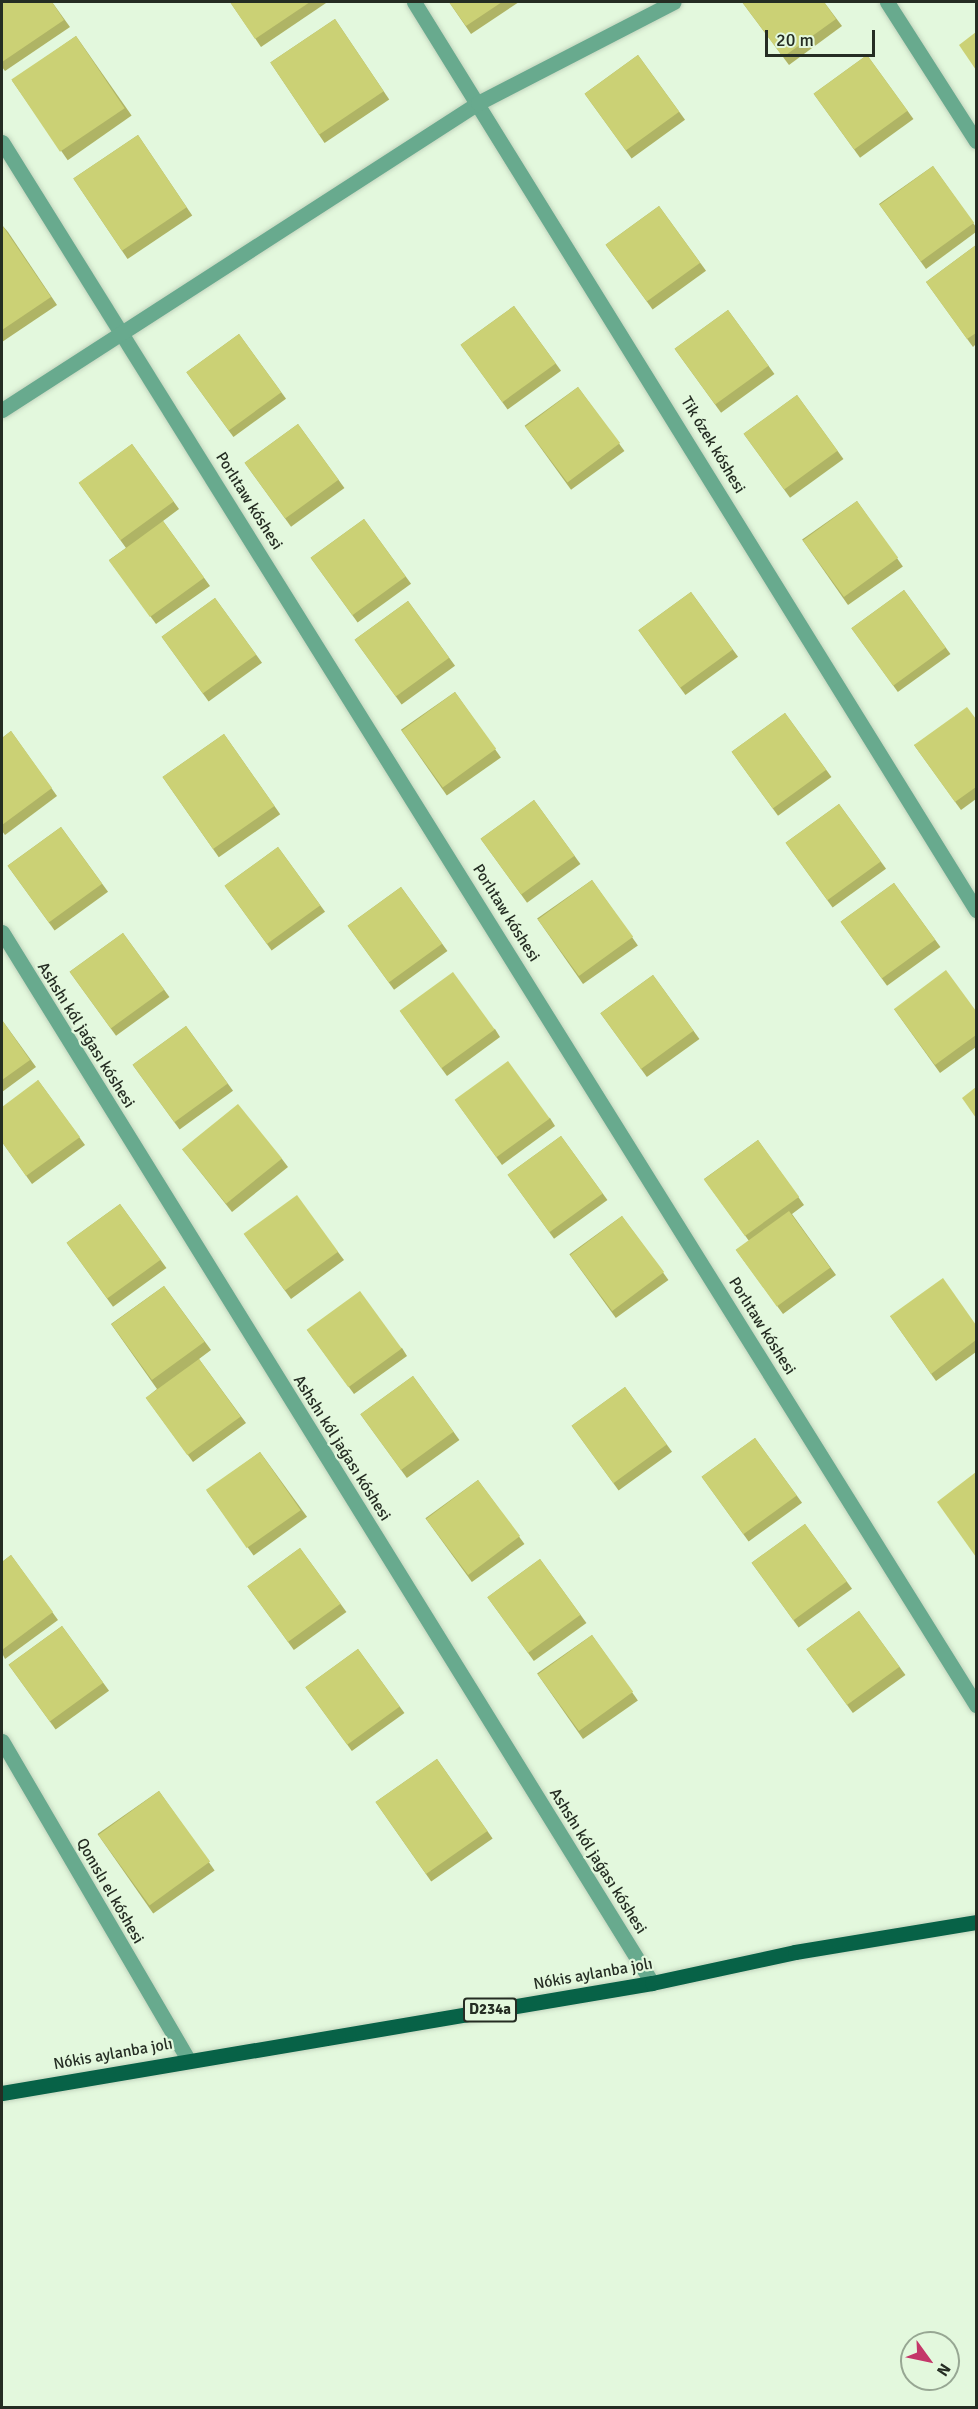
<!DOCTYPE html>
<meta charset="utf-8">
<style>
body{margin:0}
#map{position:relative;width:978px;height:2409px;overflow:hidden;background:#e3f8dd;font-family:Signika,sans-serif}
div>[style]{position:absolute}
.roads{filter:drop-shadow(0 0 2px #c1d3bc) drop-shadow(0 0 2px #c1d3bc)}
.street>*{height:15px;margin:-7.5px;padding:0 7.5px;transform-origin:7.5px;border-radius:7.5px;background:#68aa8e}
.primary>*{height:15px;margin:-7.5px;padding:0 7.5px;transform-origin:7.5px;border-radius:7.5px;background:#076247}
.wall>*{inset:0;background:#afb465;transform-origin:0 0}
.building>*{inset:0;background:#cbd175;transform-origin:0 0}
span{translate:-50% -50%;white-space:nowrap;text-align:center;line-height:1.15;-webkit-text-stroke:4.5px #e3f8dd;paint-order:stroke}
.shield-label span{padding:2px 4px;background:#e3f8dd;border:2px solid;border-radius:4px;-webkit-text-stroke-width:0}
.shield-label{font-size:15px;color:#252d23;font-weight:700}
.street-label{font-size:16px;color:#252d23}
.frame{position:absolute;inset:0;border:3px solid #252d23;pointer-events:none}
.north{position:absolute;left:900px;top:2331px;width:60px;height:60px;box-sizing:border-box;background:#e3f8dd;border:2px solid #97a793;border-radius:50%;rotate:123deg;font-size:16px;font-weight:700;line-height:24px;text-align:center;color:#252d23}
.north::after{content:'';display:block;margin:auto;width:21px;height:27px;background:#c43769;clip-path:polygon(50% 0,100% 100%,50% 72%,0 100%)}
.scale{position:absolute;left:765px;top:30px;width:110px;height:27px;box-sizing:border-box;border:3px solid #252d23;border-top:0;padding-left:8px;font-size:18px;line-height:21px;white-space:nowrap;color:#252d23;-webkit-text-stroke:4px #e3f8dd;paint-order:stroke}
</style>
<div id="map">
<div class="roads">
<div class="street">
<div style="left:414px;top:2px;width:1068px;rotate:58.24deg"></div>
<div style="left:887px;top:2px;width:165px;rotate:57.4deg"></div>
<div style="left:2px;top:142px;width:1842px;rotate:58.07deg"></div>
<div style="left:2px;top:410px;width:566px;rotate:-32.82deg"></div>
<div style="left:478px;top:103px;width:220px;rotate:-27.3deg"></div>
<div style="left:2px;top:932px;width:1236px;rotate:58.26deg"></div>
<div style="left:2px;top:1741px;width:368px;rotate:59.7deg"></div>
</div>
<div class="primary">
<div style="left:2px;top:2093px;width:659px;rotate:-9.61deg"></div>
<div style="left:652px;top:1983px;width:146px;rotate:-12.2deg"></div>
<div style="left:795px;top:1952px;width:183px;rotate:-9.4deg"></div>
</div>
</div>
<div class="wall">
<div style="clip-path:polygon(2px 2px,52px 2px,70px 27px,5px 71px,2px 67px)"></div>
<div style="clip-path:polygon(230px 2px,325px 2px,326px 3px,261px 47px)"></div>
<div style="clip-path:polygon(449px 2px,519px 2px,471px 34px)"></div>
<div style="clip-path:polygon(742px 2px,824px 2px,842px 26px,789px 65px)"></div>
<div style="left:335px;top:19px;width:97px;height:78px;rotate:56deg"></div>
<div style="left:76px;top:36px;width:97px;height:78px;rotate:55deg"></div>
<div style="left:638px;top:55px;width:80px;height:66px;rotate:54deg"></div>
<div style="left:867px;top:55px;width:79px;height:66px;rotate:54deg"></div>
<div style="left:138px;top:135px;width:97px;height:78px;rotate:56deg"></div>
<div style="clip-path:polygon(933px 166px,976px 227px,976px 232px,926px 269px,879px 204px)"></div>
<div style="left:659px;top:206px;width:80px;height:66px;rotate:54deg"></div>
<div style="clip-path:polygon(2px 225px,8px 232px,57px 305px,2px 342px)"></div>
<div style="clip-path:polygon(976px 245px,976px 344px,973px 347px,926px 282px)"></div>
<div style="left:514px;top:306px;width:80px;height:66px;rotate:54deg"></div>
<div style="left:728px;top:310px;width:79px;height:66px;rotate:54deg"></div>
<div style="left:239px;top:334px;width:80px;height:65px;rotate:54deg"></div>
<div style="left:578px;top:387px;width:79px;height:66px;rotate:54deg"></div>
<div style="left:797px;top:395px;width:79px;height:66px;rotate:54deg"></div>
<div style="left:298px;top:424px;width:79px;height:66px;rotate:54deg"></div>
<div style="clip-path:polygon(132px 444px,179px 509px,147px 533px,163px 521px,210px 586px,156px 624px,109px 560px,126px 548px,79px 483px)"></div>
<div style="left:857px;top:501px;width:80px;height:67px;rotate:55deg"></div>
<div style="left:364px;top:519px;width:80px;height:66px;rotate:54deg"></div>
<div style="left:904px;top:590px;width:79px;height:65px;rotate:54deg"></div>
<div style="left:691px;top:592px;width:80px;height:65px;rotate:54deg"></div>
<div style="left:215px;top:598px;width:80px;height:66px;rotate:54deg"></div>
<div style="left:408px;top:601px;width:80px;height:66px;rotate:54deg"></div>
<div style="left:455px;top:692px;width:80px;height:66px;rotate:55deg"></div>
<div style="left:785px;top:713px;width:79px;height:66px;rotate:54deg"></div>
<div style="clip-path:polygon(976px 719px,976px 799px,961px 810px,914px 745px)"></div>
<div style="clip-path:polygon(11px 731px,57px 796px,5px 835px,2px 831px,2px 738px)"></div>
<div style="left:224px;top:734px;width:98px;height:75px;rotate:55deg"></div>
<div style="left:534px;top:800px;width:79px;height:66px;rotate:54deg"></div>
<div style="left:839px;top:804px;width:80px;height:66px;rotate:54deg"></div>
<div style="left:61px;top:827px;width:80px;height:66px;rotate:54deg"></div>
<div style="left:278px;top:847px;width:80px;height:66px;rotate:54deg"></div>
<div style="left:592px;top:880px;width:80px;height:67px;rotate:55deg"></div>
<div style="left:894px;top:883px;width:79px;height:66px;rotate:54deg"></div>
<div style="left:401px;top:887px;width:79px;height:66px;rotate:54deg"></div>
<div style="left:123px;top:933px;width:79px;height:66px;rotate:54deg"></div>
<div style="left:653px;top:975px;width:79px;height:65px;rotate:54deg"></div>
<div style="clip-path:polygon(894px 1009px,976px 1011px,976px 1047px,940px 1073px)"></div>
<div style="clip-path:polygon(400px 1011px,495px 1029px,500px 1037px,447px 1076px)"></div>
<div style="clip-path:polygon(2px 1020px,36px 1067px,2px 1092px)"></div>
<div style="left:186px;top:1026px;width:80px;height:66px;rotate:54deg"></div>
<div style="clip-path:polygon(38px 1080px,85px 1145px,32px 1184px,2px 1142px)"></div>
<div style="clip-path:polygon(455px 1100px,550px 1118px,555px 1126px,502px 1165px)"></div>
<div style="left:561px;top:1136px;width:79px;height:66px;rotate:54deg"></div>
<div style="clip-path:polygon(758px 1140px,804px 1205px,792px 1214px,836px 1275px,783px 1314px,736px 1250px,749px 1241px,704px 1179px)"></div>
<div style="clip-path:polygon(182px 1149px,282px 1159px,288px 1167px,232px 1212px)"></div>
<div style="left:120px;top:1204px;width:79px;height:66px;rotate:54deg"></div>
<div style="left:622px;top:1216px;width:79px;height:65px;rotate:54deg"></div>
<div style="clip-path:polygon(244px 1234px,338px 1252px,344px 1260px,291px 1299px)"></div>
<div style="clip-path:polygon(164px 1286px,211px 1350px,199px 1359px,246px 1423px,193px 1462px,146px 1398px,157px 1389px,111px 1324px)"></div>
<div style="clip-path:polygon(890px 1316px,976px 1325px,976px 1352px,936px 1381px)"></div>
<div style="clip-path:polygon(307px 1330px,402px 1348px,407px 1356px,354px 1394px)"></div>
<div style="left:413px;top:1376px;width:79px;height:65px;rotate:54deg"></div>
<div style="left:625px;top:1387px;width:80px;height:66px;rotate:54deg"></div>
<div style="left:755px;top:1438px;width:80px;height:66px;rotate:54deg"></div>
<div style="left:260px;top:1452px;width:80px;height:66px;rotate:54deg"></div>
<div style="left:478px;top:1480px;width:79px;height:65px;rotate:54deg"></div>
<div style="left:805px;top:1524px;width:80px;height:66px;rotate:54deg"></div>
<div style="left:300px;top:1548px;width:79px;height:65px;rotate:54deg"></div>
<div style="clip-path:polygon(11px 1555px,58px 1620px,5px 1659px,2px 1653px,2px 1562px)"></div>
<div style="left:540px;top:1559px;width:79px;height:65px;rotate:54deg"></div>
<div style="left:859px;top:1611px;width:79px;height:65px;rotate:54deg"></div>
<div style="left:62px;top:1626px;width:80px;height:66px;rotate:54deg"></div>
<div style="left:592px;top:1635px;width:80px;height:67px;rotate:55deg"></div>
<div style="left:358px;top:1649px;width:79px;height:65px;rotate:54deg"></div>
<div style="left:437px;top:1759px;width:97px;height:75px;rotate:55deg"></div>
<div style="left:159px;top:1791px;width:97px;height:75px;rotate:55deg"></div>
</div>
<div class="building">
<div style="clip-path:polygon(2px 2px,52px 2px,64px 20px,2px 62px)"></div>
<div style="clip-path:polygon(230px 2px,310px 2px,255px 39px)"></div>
<div style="clip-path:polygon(449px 2px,502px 2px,466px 26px)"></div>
<div style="clip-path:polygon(742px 2px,824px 2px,836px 19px,783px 57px)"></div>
<div style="left:335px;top:19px;width:87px;height:78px;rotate:56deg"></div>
<div style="clip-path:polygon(976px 32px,976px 70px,959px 45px)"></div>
<div style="left:76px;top:36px;width:87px;height:78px;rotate:56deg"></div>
<div style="left:638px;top:55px;width:70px;height:66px;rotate:54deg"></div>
<div style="left:867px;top:55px;width:69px;height:66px;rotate:54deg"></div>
<div style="left:138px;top:135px;width:87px;height:78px;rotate:56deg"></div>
<div style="left:933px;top:166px;width:70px;height:66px;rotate:54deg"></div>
<div style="left:659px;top:206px;width:70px;height:66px;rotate:54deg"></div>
<div style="clip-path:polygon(2px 225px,51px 297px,2px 330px)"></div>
<div style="clip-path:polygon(976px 245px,976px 333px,967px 339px,926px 282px)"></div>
<div style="left:514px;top:306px;width:71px;height:66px;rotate:54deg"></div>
<div style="left:728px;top:310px;width:69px;height:66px;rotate:54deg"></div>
<div style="left:239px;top:334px;width:72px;height:65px;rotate:54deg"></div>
<div style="left:578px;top:387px;width:70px;height:66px;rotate:53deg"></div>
<div style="left:797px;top:395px;width:69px;height:66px;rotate:54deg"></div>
<div style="left:298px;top:424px;width:69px;height:66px;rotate:54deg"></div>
<div style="left:132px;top:444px;width:71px;height:66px;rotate:54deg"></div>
<div style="left:857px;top:501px;width:70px;height:67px;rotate:54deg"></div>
<div style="left:364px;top:519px;width:71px;height:66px;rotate:54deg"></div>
<div style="left:163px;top:521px;width:70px;height:67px;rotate:54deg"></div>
<div style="left:904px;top:590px;width:71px;height:65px;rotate:54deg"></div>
<div style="left:691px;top:592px;width:71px;height:65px;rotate:54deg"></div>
<div style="left:215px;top:598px;width:70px;height:66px;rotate:54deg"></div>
<div style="left:408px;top:601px;width:70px;height:66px;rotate:54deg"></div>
<div style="left:455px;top:692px;width:70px;height:66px;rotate:54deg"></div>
<div style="clip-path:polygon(967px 707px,976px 719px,976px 787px,955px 802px,914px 745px)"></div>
<div style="left:785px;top:713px;width:70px;height:66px;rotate:54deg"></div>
<div style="clip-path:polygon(11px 731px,52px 788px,2px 825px,2px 738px)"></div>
<div style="left:224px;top:734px;width:88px;height:75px;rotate:55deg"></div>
<div style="left:534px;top:800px;width:69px;height:66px;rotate:54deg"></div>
<div style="left:839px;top:804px;width:71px;height:66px;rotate:54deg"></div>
<div style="left:61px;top:827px;width:70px;height:66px;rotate:54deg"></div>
<div style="left:278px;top:847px;width:72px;height:66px;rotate:54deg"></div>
<div style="left:592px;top:880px;width:70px;height:67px;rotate:54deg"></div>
<div style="left:894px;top:883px;width:70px;height:66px;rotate:54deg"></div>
<div style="left:401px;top:887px;width:70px;height:66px;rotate:54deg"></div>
<div style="left:123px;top:933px;width:70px;height:66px;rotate:54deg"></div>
<div style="clip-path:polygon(946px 970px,976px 1011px,976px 1035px,935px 1065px,894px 1009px)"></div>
<div style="left:453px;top:972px;width:71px;height:66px;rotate:54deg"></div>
<div style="left:653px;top:975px;width:69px;height:65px;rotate:54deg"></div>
<div style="clip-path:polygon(2px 1020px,30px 1060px,2px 1080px)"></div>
<div style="left:186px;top:1026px;width:71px;height:66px;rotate:54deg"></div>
<div style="left:508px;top:1061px;width:71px;height:66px;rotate:54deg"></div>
<div style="clip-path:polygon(38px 1080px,80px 1137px,26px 1176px,2px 1142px,2px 1107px)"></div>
<div style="clip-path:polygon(976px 1087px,976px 1118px,962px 1098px)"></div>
<div style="left:238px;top:1104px;width:70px;height:72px;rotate:51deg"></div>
<div style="left:561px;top:1136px;width:71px;height:66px;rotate:54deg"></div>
<div style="left:758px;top:1140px;width:70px;height:67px;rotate:54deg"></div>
<div style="left:297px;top:1195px;width:70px;height:66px;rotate:54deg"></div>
<div style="left:120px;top:1204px;width:69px;height:66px;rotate:54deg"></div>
<div style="left:789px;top:1211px;width:70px;height:66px;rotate:54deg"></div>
<div style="left:622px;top:1216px;width:70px;height:65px;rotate:53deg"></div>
<div style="clip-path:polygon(943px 1278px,976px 1325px,976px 1340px,931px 1374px,890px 1316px)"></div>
<div style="left:164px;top:1286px;width:69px;height:65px;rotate:54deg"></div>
<div style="left:360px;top:1291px;width:71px;height:66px;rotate:54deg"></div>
<div style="left:199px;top:1359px;width:71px;height:66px;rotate:54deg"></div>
<div style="left:413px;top:1376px;width:69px;height:65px;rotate:54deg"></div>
<div style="left:625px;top:1387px;width:71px;height:66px;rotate:54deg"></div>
<div style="left:755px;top:1438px;width:71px;height:66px;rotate:54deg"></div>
<div style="left:260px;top:1452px;width:71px;height:66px;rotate:55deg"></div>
<div style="clip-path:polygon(976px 1472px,976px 1557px,937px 1502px)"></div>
<div style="left:478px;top:1480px;width:70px;height:65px;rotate:53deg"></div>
<div style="left:805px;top:1524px;width:71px;height:66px;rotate:54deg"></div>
<div style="left:300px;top:1548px;width:69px;height:65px;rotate:54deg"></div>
<div style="clip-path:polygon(11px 1555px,53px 1612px,2px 1650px,2px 1562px)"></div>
<div style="left:540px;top:1559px;width:69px;height:65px;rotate:54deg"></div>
<div style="left:859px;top:1611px;width:69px;height:65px;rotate:54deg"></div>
<div style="left:62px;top:1626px;width:70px;height:66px;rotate:54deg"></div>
<div style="left:592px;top:1635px;width:70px;height:67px;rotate:54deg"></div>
<div style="left:358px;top:1649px;width:71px;height:65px;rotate:54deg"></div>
<div style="left:437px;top:1759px;width:88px;height:75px;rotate:55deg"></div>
<div style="left:159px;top:1791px;width:87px;height:75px;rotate:54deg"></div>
</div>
<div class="shield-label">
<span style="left:490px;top:2010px">D234a</span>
</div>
<div class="street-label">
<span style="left:713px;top:445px;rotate:59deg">Tik ózek kóshesi</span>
<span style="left:249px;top:501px;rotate:58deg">Porlıtaw kóshesi</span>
<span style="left:506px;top:913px;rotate:58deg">Porlıtaw kóshesi</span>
<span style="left:86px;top:1035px;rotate:58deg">Ashshı kól jaǵası kóshesi</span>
<span style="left:762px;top:1326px;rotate:58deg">Porlıtaw kóshesi</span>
<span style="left:342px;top:1448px;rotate:58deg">Ashshı kól jaǵası kóshesi</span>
<span style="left:598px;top:1861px;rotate:58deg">Ashshı kól jaǵası kóshesi</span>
<span style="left:110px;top:1891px;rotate:60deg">Qonıslı el kóshesi</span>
<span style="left:593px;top:1974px;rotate:-10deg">Nókis aylanba jolı</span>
<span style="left:113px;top:2054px;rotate:-10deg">Nókis aylanba jolı</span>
</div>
<div class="frame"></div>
<div class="north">N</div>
<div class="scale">20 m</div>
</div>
